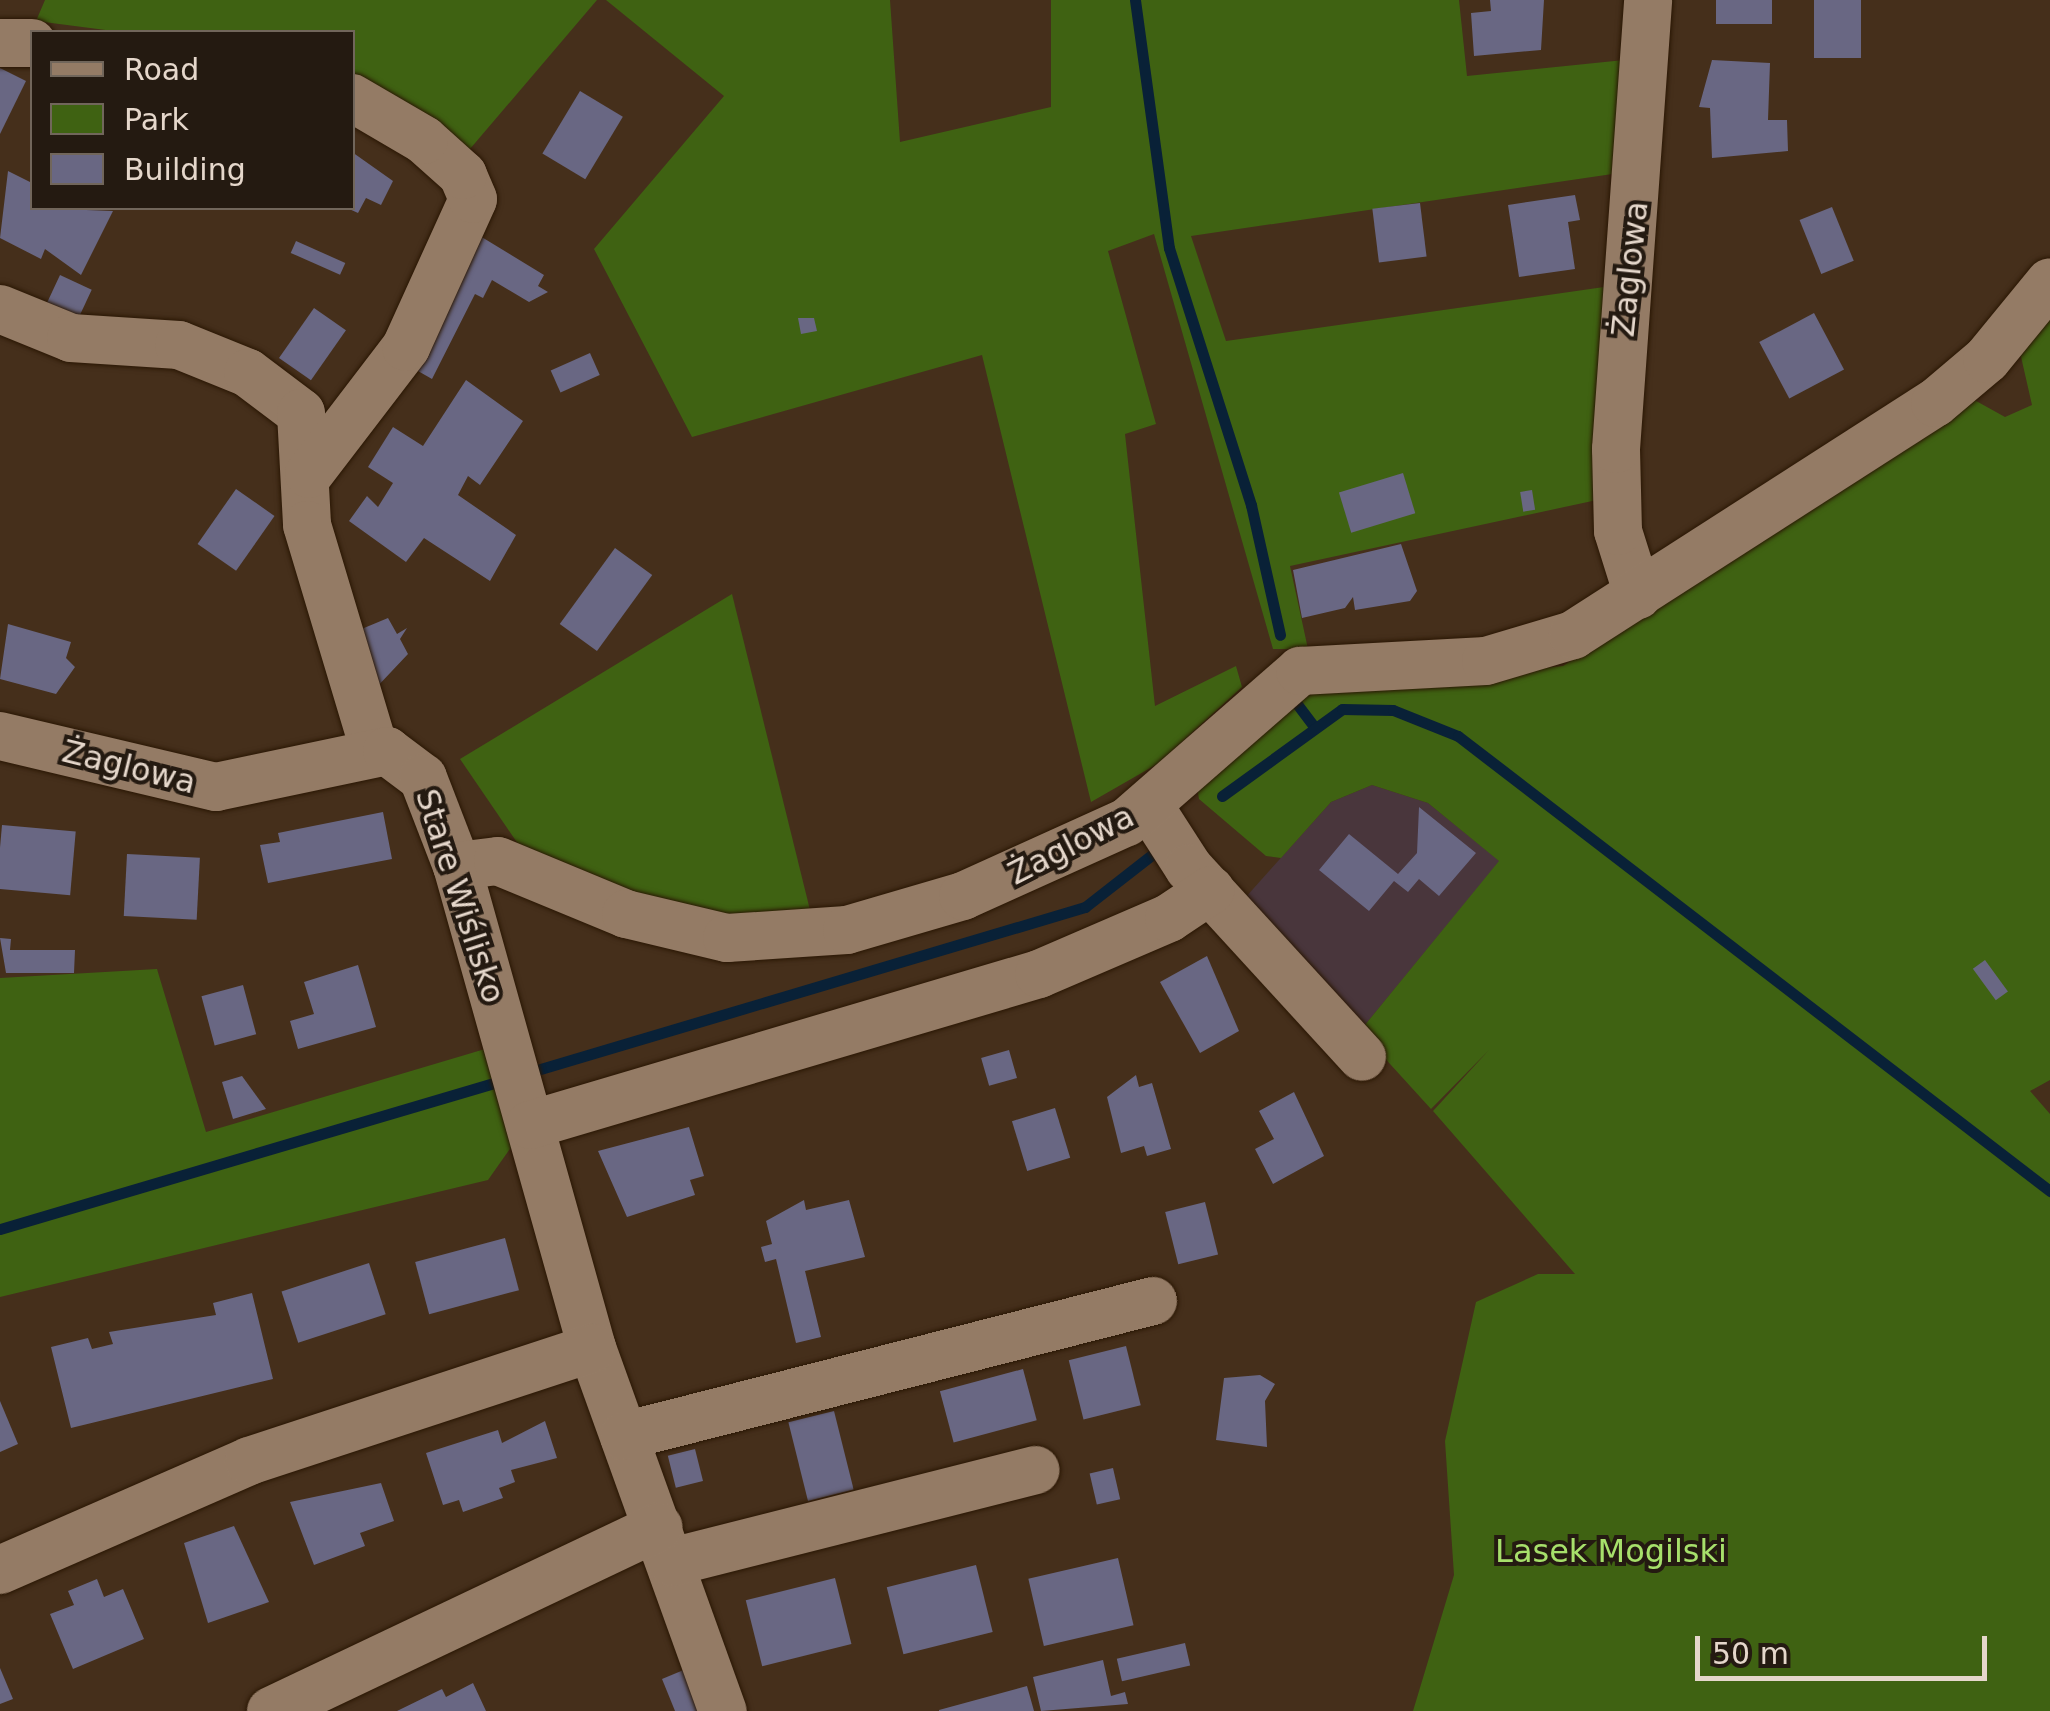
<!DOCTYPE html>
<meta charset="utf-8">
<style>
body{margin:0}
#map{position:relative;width:2050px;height:1711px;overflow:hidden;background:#452f1b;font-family:"DejaVu Sans",sans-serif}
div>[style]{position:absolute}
.industrial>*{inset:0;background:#49363c}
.green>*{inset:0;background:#3f6212}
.stream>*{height:11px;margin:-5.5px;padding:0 5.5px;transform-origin:5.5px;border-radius:5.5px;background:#092137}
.building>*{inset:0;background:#696783;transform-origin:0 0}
.roads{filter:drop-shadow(0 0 2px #2a1704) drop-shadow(0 0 2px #2a1704)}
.minor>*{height:48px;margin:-24px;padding:0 24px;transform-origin:24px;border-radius:24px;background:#947b65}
span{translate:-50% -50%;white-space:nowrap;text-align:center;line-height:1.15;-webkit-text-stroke:8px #241a11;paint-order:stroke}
.street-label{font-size:32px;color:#e5d7cb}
.park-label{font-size:32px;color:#a7e06b}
.legend{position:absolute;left:30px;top:30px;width:325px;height:180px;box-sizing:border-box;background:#241a11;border:2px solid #71665b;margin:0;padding:12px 18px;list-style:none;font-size:30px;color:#e5d7cb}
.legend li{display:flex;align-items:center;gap:20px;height:50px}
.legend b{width:50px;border:2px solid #71665b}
.scale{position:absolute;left:1695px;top:1636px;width:292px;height:45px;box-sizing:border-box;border:5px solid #e5d7cb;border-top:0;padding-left:12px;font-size:30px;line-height:35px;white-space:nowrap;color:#e5d7cb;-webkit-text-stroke:8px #241a11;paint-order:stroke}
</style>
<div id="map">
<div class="industrial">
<div style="clip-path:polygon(1372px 785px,1428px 803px,1500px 861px,1360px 1031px,1245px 898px,1331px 802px)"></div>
</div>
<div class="green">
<div style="clip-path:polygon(45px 0,597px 0,464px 156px,353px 89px,352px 32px,121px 32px,36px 21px)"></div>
<div style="clip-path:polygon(606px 0,890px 0,900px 142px,1051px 107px,1051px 0,1459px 0,1467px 76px,1634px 59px,1626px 172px,1191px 236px,1226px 341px,1611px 286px,1597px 500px,1290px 566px,1308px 649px,1273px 649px,1154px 234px,1108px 251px,1156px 424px,1125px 434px,1155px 706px,1236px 666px,1242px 687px,1159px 763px,1091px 802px,982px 355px,692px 437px,594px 249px,724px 96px)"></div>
<div style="clip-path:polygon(2050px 309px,2050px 1080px,2030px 1091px,2050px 1114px,2050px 1711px,1413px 1711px,1454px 1575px,1445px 1441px,1476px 1302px,1538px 1274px,1575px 1274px,1433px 1111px,1489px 1050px,1431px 1109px,1360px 1031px,1499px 861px,1428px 803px,1372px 785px,1331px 802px,1281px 858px,1266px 856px,1199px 799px,1196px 781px,1266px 709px,1322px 688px,1563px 666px,1969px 397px,2005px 417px,2032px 405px,2019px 348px)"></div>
<div style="clip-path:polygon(732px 594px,811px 914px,754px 921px,671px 912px,518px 844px,460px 759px)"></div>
<div style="clip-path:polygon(157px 969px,206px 1132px,485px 1049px,512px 1146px,488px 1180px,0 1297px,0 978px)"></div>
</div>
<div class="stream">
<div style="left:1135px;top:0;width:250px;rotate:82.2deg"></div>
<div style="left:1169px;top:248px;width:270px;rotate:72.3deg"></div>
<div style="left:1251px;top:505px;width:133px;rotate:77.4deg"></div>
<div style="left:1294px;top:700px;width:31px;rotate:53deg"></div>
<div style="left:1222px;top:796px;width:148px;rotate:-35.9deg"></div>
<div style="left:1342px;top:709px;width:51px;rotate:1.1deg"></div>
<div style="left:1393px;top:710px;width:70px;rotate:21.8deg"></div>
<div style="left:1458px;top:736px;width:747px;rotate:37.55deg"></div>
<div style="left:527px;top:1073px;width:582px;rotate:-16.57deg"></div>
<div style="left:1085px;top:907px;width:88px;rotate:-38deg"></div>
<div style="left:0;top:1229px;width:526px;rotate:-16.47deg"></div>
</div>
<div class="building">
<div style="clip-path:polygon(1490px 0,1544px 0,1541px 50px,1474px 56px,1471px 13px,1491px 11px)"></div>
<div style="left:1716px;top:0;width:56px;height:24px"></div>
<div style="left:1814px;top:0;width:47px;height:58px"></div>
<div style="clip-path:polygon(1712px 60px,1770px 63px,1768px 120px,1787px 120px,1788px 151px,1712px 158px,1710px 108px,1699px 107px)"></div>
<div style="clip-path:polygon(0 68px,26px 81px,0 134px)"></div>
<div style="left:580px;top:91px;width:50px;height:73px;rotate:31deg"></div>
<div style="clip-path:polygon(352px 152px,393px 181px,381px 205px,366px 198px,358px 213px,347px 208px)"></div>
<div style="clip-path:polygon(8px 171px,32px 183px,32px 208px,113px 211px,81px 275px,45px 249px,41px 259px,0 238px)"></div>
<div style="clip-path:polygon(1575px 195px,1580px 220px,1568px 222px,1575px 269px,1519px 277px,1508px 205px)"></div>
<div style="left:1420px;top:203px;width:54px;height:48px;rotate:83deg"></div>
<div style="left:1832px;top:207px;width:58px;height:35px;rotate:68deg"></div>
<div style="clip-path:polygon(480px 236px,544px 275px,538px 286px,548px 292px,529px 302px,492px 280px,483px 298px,475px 294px,432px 379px,411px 367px)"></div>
<div style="left:296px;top:241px;width:54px;height:13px;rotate:24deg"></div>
<div style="left:60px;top:275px;width:35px;height:37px;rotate:25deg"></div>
<div style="left:314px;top:308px;width:39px;height:61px;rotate:35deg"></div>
<div style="left:1814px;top:313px;width:64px;height:62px;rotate:62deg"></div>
<div style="clip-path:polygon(798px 318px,814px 318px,817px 331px,801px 334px)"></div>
<div style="left:590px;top:353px;width:24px;height:43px;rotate:66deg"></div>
<div style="clip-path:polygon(466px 380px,523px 421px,480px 485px,468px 476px,458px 495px,516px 535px,490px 581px,424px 538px,406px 562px,349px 521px,367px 496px,378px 507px,393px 483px,368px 467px,393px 427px,423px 446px)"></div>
<div style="left:1403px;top:473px;width:42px;height:67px;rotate:73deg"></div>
<div style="left:236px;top:489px;width:47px;height:67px;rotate:35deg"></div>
<div style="left:1532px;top:490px;width:20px;height:12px;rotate:81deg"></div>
<div style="clip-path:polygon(1401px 544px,1417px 591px,1410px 601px,1355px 610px,1353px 597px,1345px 608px,1302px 618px,1293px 570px)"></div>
<div style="left:615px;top:548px;width:46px;height:94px;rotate:36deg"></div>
<div style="clip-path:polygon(388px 618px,397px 634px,407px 628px,400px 639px,408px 654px,374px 690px,352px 633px)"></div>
<div style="clip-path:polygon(8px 624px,71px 642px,66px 658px,75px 667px,56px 694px,0 679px)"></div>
<div style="clip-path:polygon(1419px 807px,1476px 853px,1439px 896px,1419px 879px,1408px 892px,1394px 881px,1369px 911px,1319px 870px,1349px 834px,1398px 874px,1417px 853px)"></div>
<div style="clip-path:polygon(383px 812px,392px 859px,268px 883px,260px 845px,280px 842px,278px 833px)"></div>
<div style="left:2px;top:825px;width:74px;height:64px;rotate:5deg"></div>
<div style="left:127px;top:854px;width:73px;height:62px;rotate:3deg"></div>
<div style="clip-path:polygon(0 938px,11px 939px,10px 950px,75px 950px,74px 973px,6px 973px)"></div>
<div style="clip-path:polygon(1207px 956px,1239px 1031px,1200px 1053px,1160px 982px)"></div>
<div style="left:1985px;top:960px;width:39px;height:15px;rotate:54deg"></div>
<div style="clip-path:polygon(358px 965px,376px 1027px,298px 1049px,290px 1021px,314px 1014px,304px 982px)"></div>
<div style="left:243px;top:985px;width:51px;height:43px;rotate:75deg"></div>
<div style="left:1009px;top:1050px;width:29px;height:29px;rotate:74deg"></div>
<div style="clip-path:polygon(1136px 1075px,1139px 1087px,1152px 1083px,1171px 1149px,1147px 1156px,1144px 1146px,1121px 1153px,1107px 1097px)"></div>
<div style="clip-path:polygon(242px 1076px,266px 1109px,233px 1119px,222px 1082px)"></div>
<div style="clip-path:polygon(1294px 1092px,1324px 1156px,1273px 1184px,1255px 1149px,1274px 1139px,1259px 1111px)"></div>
<div style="left:1055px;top:1108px;width:52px;height:45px;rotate:73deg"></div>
<div style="clip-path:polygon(689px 1127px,704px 1176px,690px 1180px,695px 1195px,627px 1217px,598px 1151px)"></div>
<div style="clip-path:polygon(804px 1200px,806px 1210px,849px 1200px,865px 1257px,805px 1271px,821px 1337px,796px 1343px,776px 1259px,765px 1262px,761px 1247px,772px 1244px,766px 1221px)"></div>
<div style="left:1205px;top:1202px;width:54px;height:41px;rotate:76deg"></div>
<div style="left:505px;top:1238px;width:54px;height:93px;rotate:75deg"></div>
<div style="left:369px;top:1263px;width:54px;height:92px;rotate:72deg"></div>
<div style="clip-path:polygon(252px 1293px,273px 1379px,71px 1428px,51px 1347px,88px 1338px,92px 1349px,113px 1344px,109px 1332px,216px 1315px,213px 1303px)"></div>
<div style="left:1126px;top:1346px;width:61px;height:59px;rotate:76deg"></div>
<div style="left:1023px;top:1369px;width:53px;height:86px;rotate:75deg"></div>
<div style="clip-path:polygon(1260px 1375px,1275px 1384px,1265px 1401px,1267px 1447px,1216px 1440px,1224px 1378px)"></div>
<div style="clip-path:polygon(0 1401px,18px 1444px,0 1452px)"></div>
<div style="left:834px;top:1411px;width:81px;height:47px;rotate:76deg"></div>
<div style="clip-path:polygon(545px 1421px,557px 1458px,511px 1470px,515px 1482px,499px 1488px,503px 1498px,463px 1512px,459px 1500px,443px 1505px,426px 1453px,498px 1430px,502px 1443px)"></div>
<div style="left:695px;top:1449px;width:33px;height:28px;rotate:76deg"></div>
<div style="left:1113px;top:1468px;width:32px;height:24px;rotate:77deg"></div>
<div style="clip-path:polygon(381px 1483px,394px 1521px,360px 1533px,365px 1546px,314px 1565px,290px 1502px)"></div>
<div style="clip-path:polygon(234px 1526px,269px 1602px,208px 1623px,184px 1543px)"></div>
<div style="left:1118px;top:1558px;width:69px;height:92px;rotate:77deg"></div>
<div style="left:976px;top:1565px;width:69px;height:92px;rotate:76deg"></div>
<div style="left:835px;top:1578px;width:68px;height:92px;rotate:76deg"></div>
<div style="clip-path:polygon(97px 1579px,104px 1597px,123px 1589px,144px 1639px,73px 1669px,50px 1614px,74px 1605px,68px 1591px)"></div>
<div style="left:1185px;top:1643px;width:23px;height:70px;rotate:77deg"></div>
<div style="clip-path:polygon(1103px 1660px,1111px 1696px,1125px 1692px,1128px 1704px,1041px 1711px,1033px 1677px)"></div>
<div style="clip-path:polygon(0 1668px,13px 1699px,0 1704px)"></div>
<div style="clip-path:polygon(686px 1669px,700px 1711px,675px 1711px,662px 1679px)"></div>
<div style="clip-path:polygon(473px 1683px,486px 1711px,397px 1711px,442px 1689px,446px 1697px)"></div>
<div style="clip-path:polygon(1027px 1686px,1034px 1711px,939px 1711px,939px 1710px)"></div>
</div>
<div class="roads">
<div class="minor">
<div style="left:0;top:43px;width:32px"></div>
<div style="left:0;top:309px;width:77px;rotate:22.2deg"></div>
<div style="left:71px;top:338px;width:108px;rotate:3.7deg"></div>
<div style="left:179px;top:345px;width:74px;rotate:22.1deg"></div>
<div style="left:248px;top:373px;width:66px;rotate:37deg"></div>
<div style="left:301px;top:413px;width:112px;rotate:86.9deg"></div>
<div style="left:307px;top:525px;width:237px;rotate:73.3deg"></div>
<div style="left:309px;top:474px;width:160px;rotate:-52.6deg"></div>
<div style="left:406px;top:347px;width:162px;rotate:-65.6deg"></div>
<div style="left:473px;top:199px;width:26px;rotate:-113deg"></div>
<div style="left:463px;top:175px;width:52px;rotate:-138.1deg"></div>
<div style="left:424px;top:140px;width:83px;rotate:-149.7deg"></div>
<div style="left:1638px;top:595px;width:67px;rotate:-107.4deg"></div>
<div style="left:1618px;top:531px;width:82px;rotate:-91.4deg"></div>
<div style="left:1616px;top:449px;width:450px;rotate:-85.9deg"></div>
<div style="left:0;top:736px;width:222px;rotate:13.3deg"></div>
<div style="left:216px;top:787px;width:175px;rotate:-11.9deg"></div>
<div style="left:387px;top:751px;width:45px;rotate:36.9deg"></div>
<div style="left:423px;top:778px;width:94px;rotate:68.9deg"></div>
<div style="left:457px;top:866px;width:501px;rotate:74.35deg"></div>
<div style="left:592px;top:1348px;width:386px;rotate:70.2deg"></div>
<div style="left:1149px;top:806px;width:74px;rotate:57.2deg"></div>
<div style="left:1189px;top:868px;width:256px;rotate:47.5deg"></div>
<div style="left:457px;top:866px;width:41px;rotate:-7deg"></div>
<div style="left:498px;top:861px;width:139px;rotate:22.5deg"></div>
<div style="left:626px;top:914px;width:104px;rotate:13.4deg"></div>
<div style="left:727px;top:938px;width:120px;rotate:-3.8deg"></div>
<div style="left:847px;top:930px;width:121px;rotate:-16.3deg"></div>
<div style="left:963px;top:896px;width:180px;rotate:-24.3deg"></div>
<div style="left:1127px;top:822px;width:230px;rotate:-41.1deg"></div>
<div style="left:1300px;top:671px;width:186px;rotate:-3.1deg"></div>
<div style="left:1486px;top:661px;width:91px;rotate:-16.6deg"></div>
<div style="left:1573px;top:635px;width:430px;rotate:-32.7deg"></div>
<div style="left:1935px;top:403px;width:68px;rotate:-40.2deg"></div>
<div style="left:1987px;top:359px;width:99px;rotate:-50.7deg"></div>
<div style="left:530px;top:1125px;width:531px;rotate:-16.52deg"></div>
<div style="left:1039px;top:974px;width:142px;rotate:-23.3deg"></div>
<div style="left:1169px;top:918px;width:50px;rotate:-33.7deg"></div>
<div style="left:624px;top:1436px;width:546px;rotate:-14.32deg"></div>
<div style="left:672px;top:1562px;width:375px;rotate:-14.2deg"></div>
<div style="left:0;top:1570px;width:272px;rotate:-23.6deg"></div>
<div style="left:249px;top:1461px;width:361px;rotate:-18.2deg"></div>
<div style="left:271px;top:1711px;width:429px;rotate:-25.4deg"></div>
</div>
</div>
<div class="street-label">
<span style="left:1630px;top:269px;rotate:-84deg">Żaglowa</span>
<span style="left:129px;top:767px;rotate:14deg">Żaglowa</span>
<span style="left:1071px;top:845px;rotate:-27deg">Żaglowa</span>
<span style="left:460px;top:896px;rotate:72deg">Stare Wiślisko</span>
</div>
<div class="park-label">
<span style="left:1611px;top:1551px">Lasek Mogilski</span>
</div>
<ul class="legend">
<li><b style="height:12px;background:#947b65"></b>Road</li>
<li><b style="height:28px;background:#3f6212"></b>Park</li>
<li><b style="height:28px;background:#696783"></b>Building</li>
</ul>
<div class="scale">50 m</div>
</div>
